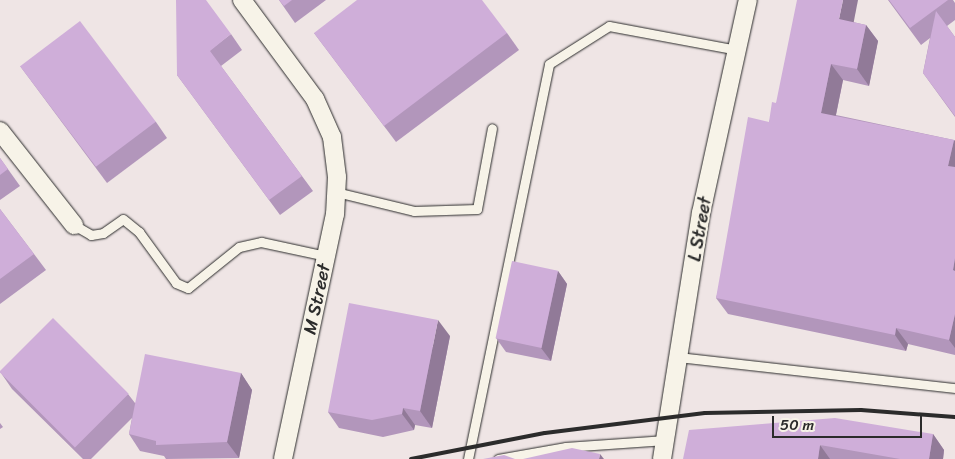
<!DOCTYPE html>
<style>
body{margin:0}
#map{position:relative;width:955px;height:459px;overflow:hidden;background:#efe5e5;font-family:Sriracha,sans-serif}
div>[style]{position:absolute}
.roads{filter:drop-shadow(0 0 1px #2b2b2b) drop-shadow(0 0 1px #2b2b2b)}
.lane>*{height:9px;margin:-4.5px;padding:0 4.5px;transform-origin:4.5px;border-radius:4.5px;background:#f7f3e8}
.street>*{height:18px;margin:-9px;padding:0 9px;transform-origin:9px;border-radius:9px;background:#f7f3e8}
.rail>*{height:4px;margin:-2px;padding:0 2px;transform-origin:2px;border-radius:2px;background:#2b2b2b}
.wall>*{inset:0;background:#b296bb}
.shaded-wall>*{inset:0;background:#917a98}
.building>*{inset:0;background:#cfaed9;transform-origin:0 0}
span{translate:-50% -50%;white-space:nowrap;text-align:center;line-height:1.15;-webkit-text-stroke:4px #f7f3e8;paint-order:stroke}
.street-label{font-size:18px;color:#2b2b2b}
.scale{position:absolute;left:772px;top:416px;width:150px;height:22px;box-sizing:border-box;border:2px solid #2b2b2b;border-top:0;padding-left:6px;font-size:15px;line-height:18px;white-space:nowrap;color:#2b2b2b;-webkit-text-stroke:4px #f7f3e8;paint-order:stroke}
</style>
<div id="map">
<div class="roads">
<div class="lane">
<div style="left:336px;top:192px;width:80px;rotate:13.7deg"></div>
<div style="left:414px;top:211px;width:63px;rotate:-1.8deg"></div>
<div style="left:477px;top:209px;width:82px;rotate:-79.5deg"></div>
<div style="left:74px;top:225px;width:20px;rotate:30deg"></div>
<div style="left:91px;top:235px;width:12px;rotate:-9deg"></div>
<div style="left:103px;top:233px;width:24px;rotate:-35deg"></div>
<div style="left:123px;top:219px;width:21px;rotate:39deg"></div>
<div style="left:139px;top:232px;width:63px;rotate:54deg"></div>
<div style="left:176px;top:283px;width:13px;rotate:23deg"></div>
<div style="left:188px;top:288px;width:65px;rotate:-38.8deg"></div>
<div style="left:239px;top:247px;width:23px;rotate:-13deg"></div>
<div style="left:261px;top:242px;width:66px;rotate:12.2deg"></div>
<div style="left:678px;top:357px;width:279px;rotate:6.4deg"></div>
<div style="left:468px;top:459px;width:403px;rotate:-78.4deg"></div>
<div style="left:549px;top:64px;width:71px;rotate:-32.3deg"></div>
<div style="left:609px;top:26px;width:130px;rotate:10.6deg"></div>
<div style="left:498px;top:459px;width:69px;rotate:-10deg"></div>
<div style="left:566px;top:447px;width:99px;rotate:-4deg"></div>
</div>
<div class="street">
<div style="left:242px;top:0;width:123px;rotate:53.6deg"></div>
<div style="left:315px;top:99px;width:42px;rotate:65.9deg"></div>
<div style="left:332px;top:137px;width:40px;rotate:82.9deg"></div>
<div style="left:337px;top:177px;width:37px;rotate:93deg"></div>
<div style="left:335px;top:214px;width:250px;rotate:102deg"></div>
<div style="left:0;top:131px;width:120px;rotate:51.8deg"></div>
<div style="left:662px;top:459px;width:249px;rotate:-81deg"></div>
<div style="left:701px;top:213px;width:218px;rotate:-77.6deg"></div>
</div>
</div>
<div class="rail">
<div style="left:411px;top:459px;width:136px;rotate:-11deg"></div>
<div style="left:545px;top:433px;width:161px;rotate:-7.1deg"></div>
<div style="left:705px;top:413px;width:156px;rotate:-1.1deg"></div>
<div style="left:861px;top:410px;width:94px;rotate:4.3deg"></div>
</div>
<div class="wall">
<div style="clip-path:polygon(279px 0,326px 0,295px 23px)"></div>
<div style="clip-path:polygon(888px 0,953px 0,955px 3px,955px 20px,947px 26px,955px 37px,955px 117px,923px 73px,930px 38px,921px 45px)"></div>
<div style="clip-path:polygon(853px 22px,866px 25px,878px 41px,869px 86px,843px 80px,836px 115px,954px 140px,955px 141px,955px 355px,908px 344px,906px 351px,728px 314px,716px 298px,769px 122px,776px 103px)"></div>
<div style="clip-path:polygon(314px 33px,507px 33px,519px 50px,396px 142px)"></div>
<div style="clip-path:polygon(231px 34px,242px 50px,221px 66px,313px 191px,280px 215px,177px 75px)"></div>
<div style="clip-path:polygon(20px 66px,156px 122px,167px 138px,107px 183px)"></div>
<div style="clip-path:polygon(0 158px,20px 186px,0 200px)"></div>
<div style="clip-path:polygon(0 209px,34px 254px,46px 270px,0 304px)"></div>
<div style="clip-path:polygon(558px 271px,567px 284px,551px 361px,506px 352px,496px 338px)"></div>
<div style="clip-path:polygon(450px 336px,432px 428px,415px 425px,414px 430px,383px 437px,339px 428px,328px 412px)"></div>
<div style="clip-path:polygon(1px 373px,128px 394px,135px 403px,241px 373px,252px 390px,239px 458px,166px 459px,164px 456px,140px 451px,129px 434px,132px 418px,91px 459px,83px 459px,12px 389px)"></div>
<div style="clip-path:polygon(0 423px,3px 427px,0 429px)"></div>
<div style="clip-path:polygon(933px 434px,944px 450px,943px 459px,683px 459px)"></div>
</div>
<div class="shaded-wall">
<div style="clip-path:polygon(843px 0,858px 0,851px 36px,839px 19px)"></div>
<div style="clip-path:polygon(866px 25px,878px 41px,869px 86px,857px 69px)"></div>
<div style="clip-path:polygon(831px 64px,843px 80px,833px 129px,821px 113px)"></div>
<div style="clip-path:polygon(954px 140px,955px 141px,955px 175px,948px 166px)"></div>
<div style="clip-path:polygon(955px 258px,955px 273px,953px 270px)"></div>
<div style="clip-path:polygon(558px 271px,567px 284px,551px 361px,541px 348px)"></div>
<div style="clip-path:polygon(955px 314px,955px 348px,949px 340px)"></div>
<div style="clip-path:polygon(438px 320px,450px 336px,432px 428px,420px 411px)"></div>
<div style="clip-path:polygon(896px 328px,908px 344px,906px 351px,895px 335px)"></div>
<div style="clip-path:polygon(241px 373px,252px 390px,239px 458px,227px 442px)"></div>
<div style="clip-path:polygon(403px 408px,415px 425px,414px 430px,402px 414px)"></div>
<div style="clip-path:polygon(933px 434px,944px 450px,943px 459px,929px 459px)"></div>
<div style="clip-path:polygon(820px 445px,830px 459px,818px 459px)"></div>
<div style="clip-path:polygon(600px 454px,604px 459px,599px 459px)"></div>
</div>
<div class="building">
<div style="clip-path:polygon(176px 0,206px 0,231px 34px,210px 51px,302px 176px,269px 200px,177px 75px)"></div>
<div style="clip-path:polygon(279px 0,292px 0,284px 6px)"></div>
<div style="clip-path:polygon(357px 0,482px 0,507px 33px,384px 126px,314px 33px)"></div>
<div style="clip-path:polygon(797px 0,843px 0,839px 19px,866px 25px,857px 69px,831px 64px,821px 113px,954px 140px,948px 166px,955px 167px,955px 258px,953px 270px,955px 271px,955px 314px,949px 340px,896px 328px,895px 335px,716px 298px,748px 117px,769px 122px,772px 102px,776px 103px)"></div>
<div style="clip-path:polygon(889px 0,948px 0,910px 28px)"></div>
<div style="clip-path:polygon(936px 11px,955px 37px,955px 116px,923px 73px)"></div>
<div style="left:80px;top:21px;width:126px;height:75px;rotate:53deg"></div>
<div style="clip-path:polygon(0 158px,8px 169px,0 175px)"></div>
<div style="clip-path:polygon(0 209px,34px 254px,0 279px)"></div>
<div style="left:512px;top:261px;width:47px;height:79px;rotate:12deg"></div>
<div style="clip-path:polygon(349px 303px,438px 320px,420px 411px,403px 408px,402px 414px,372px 420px,328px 412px)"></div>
<div style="left:53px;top:318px;width:107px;height:76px;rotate:45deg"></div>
<div style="clip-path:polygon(145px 354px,241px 373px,227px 442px,156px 445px,156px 441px,129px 434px)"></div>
<div style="clip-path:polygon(835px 418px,933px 434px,929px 459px,900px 459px,820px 445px,818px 459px,683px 459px,689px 430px)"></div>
<div style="clip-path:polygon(572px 448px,600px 454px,599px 459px,523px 459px)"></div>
<div style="clip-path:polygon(504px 455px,515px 459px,483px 459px)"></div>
</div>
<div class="street-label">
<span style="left:700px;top:229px;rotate:-80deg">L Street</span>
<span style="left:317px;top:299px;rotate:-78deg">M Street</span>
</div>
<div class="scale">50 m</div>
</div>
